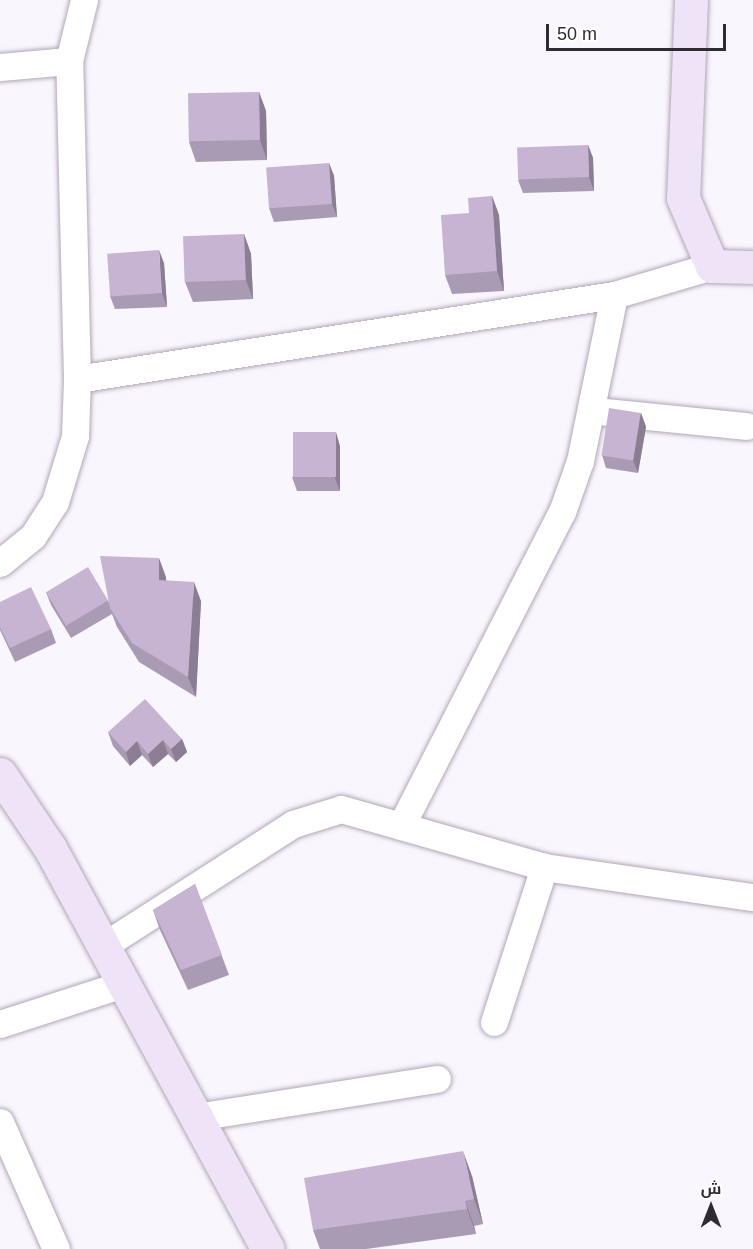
<!DOCTYPE html>
<meta charset="utf-8">
<style>
body{margin:0}
#map{position:relative;width:753px;height:1249px;overflow:hidden;background:#faf6fd;font-family:Arial,Cairo,sans-serif}
div>[style]{position:absolute}
.roads{filter:drop-shadow(0 0 2px #b1a6b8) drop-shadow(0 0 2px #b1a6b8)}
.street>*{height:27px;margin:-13.5px;padding:0 13.5px;transform-origin:13.5px;border-radius:13.5px;background:#fff}
.secondary>*{height:33px;margin:-16.5px;padding:0 16.5px;transform-origin:16.5px;border-radius:16.5px;background:#efe3f7}
.wall>*{inset:0;background:#aa9bb5}
.shaded-wall>*{inset:0;background:#8b7e93}
.building>*{inset:0;background:#c6b4d2;transform-origin:0 0}
span{translate:-50% -50%;white-space:nowrap;text-align:center;line-height:1.15;-webkit-text-stroke:6px #fff;paint-order:stroke}
.north{position:absolute;left:681px;top:1177px;width:60px;height:60px;-webkit-text-stroke:4px #fff;paint-order:stroke;rotate:0deg;font-size:16px;font-weight:700;line-height:24px;text-align:center;color:#2f2b32}
.north::after{content:'';display:block;margin:auto;width:21px;height:27px;background:#2f2b32;clip-path:polygon(50% 0,100% 100%,50% 72%,0 100%)}
.scale{position:absolute;left:546px;top:24px;width:180px;height:27px;box-sizing:border-box;border:3px solid #2f2b32;border-top:0;padding-left:8px;font-size:18px;line-height:21px;white-space:nowrap;color:#2f2b32;-webkit-text-stroke:4px #fff;paint-order:stroke}
</style>
<div id="map">
<div class="roads">
<div class="street">
<div style="left:0;top:67px;width:69px;rotate:-5deg"></div>
<div style="left:77px;top:379px;width:318px;rotate:-91.4deg"></div>
<div style="left:69px;top:61px;width:63px;rotate:-76.2deg"></div>
<div style="left:606px;top:412px;width:141px;rotate:5.7deg"></div>
<div style="left:0;top:563px;width:43px;rotate:-39.3deg"></div>
<div style="left:33px;top:536px;width:40px;rotate:-57.1deg"></div>
<div style="left:55px;top:502px;width:69px;rotate:-73.1deg"></div>
<div style="left:75px;top:436px;width:57px;rotate:-88deg"></div>
<div style="left:77px;top:379px;width:544px;rotate:-8.89deg"></div>
<div style="left:614px;top:295px;width:102px;rotate:-16.5deg"></div>
<div style="left:401px;top:826px;width:353px;rotate:-62.9deg"></div>
<div style="left:562px;top:512px;width:54px;rotate:-70.6deg"></div>
<div style="left:580px;top:461px;width:169px;rotate:-78.4deg"></div>
<div style="left:103px;top:946px;width:226px;rotate:-32.7deg"></div>
<div style="left:293px;top:824px;width:50px;rotate:-17.4deg"></div>
<div style="left:341px;top:809px;width:211px;rotate:15.9deg"></div>
<div style="left:544px;top:867px;width:211px;rotate:8.2deg"></div>
<div style="left:494px;top:1022px;width:163px;rotate:-72.1deg"></div>
<div style="left:0;top:1024px;width:129px;rotate:-18deg"></div>
<div style="left:196px;top:1117px;width:244px;rotate:-9deg"></div>
<div style="left:0;top:1122px;width:139px;rotate:66.2deg"></div>
</div>
<div class="secondary">
<div style="left:691px;top:0;width:198px;rotate:92.3deg"></div>
<div style="left:683px;top:198px;width:74px;rotate:66.9deg"></div>
<div style="left:712px;top:266px;width:41px;rotate:1.4deg"></div>
<div style="left:0;top:774px;width:89px;rotate:56deg"></div>
<div style="left:50px;top:848px;width:456px;rotate:61.5deg"></div>
</div>
</div>
<div class="wall">
<div style="clip-path:polygon(259px 92px,266px 111px,267px 160px,196px 162px,189px 142px)"></div>
<div style="clip-path:polygon(588px 145px,593px 158px,594px 191px,523px 193px,518px 180px)"></div>
<div style="clip-path:polygon(329px 163px,334px 176px,337px 217px,274px 222px,269px 208px)"></div>
<div style="clip-path:polygon(492px 196px,499px 215px,504px 291px,452px 294px,445px 275px,469px 213px)"></div>
<div style="clip-path:polygon(244px 234px,251px 254px,253px 299px,193px 302px,185px 282px)"></div>
<div style="clip-path:polygon(164px 263px,167px 307px,115px 309px,110px 296px)"></div>
<div style="clip-path:polygon(641px 413px,646px 427px,638px 473px,606px 468px,602px 455px)"></div>
<div style="clip-path:polygon(340px 446px,340px 491px,297px 491px,292px 477px)"></div>
<div style="clip-path:polygon(166px 577px,166px 580px,201px 601px,196px 697px,139px 662px,117px 627px,112px 614px,71px 638px,51px 605px,46px 592px,108px 600px,109px 603px)"></div>
<div style="clip-path:polygon(0 602px,51px 629px,56px 643px,15px 662px,0 630px)"></div>
<div style="clip-path:polygon(108px 732px,182px 739px,187px 752px,176px 762px,168px 754px,153px 767px,142px 755px,130px 766px,113px 746px)"></div>
<div style="clip-path:polygon(195px 884px,229px 975px,188px 990px,160px 930px,153px 910px)"></div>
<div style="clip-path:polygon(472px 1176px,483px 1224px,474px 1226px,476px 1234px,366px 1249px,320px 1249px,313px 1230px)"></div>
</div>
<div class="shaded-wall">
<div style="clip-path:polygon(259px 92px,266px 111px,267px 160px,260px 140px)"></div>
<div style="clip-path:polygon(588px 145px,593px 158px,594px 191px,589px 177px)"></div>
<div style="clip-path:polygon(329px 163px,334px 176px,337px 217px,332px 204px)"></div>
<div style="clip-path:polygon(492px 196px,499px 215px,504px 291px,497px 271px)"></div>
<div style="clip-path:polygon(244px 234px,251px 254px,253px 299px,246px 280px)"></div>
<div style="clip-path:polygon(159px 250px,164px 263px,167px 307px,162px 293px)"></div>
<div style="clip-path:polygon(641px 413px,646px 427px,638px 473px,633px 460px)"></div>
<div style="clip-path:polygon(336px 432px,340px 446px,340px 491px,335px 478px)"></div>
<div style="clip-path:polygon(159px 558px,166px 577px,166px 599px,159px 580px)"></div>
<div style="clip-path:polygon(194px 582px,201px 601px,196px 697px,188px 677px)"></div>
<div style="clip-path:polygon(182px 739px,187px 752px,176px 762px,171px 749px)"></div>
<div style="clip-path:polygon(163px 740px,168px 754px,153px 767px,148px 754px)"></div>
<div style="clip-path:polygon(137px 741px,142px 755px,130px 766px,126px 752px)"></div>
<div style="clip-path:polygon(463px 1151px,472px 1176px,483px 1224px,474px 1199px)"></div>
<div style="clip-path:polygon(465px 1201px,474px 1226px,476px 1234px,467px 1209px)"></div>
</div>
<div class="building">
<div style="left:259px;top:92px;width:48px;height:71px;rotate:89deg"></div>
<div style="left:588px;top:145px;width:32px;height:71px;rotate:88deg"></div>
<div style="left:329px;top:163px;width:41px;height:63px;rotate:86deg"></div>
<div style="clip-path:polygon(492px 196px,497px 271px,445px 275px,441px 215px,469px 213px,468px 198px)"></div>
<div style="left:244px;top:234px;width:46px;height:61px;rotate:88deg"></div>
<div style="left:159px;top:250px;width:43px;height:52px;rotate:86deg"></div>
<div style="left:609px;top:408px;width:32px;height:48px;rotate:9deg"></div>
<div style="left:293px;top:432px;width:43px;height:45px"></div>
<div style="clip-path:polygon(100px 556px,159px 558px,159px 580px,194px 582px,188px 677px,132px 643px,110px 608px)"></div>
<div style="left:88px;top:567px;width:39px;height:49px;rotate:59deg"></div>
<div style="clip-path:polygon(31px 587px,51px 629px,10px 648px,0 627px,0 602px)"></div>
<div style="clip-path:polygon(145px 699px,182px 739px,171px 749px,163px 740px,148px 754px,137px 741px,126px 752px,108px 732px)"></div>
<div style="clip-path:polygon(195px 884px,222px 955px,181px 970px,153px 910px)"></div>
<div style="clip-path:polygon(463px 1151px,474px 1199px,465px 1201px,467px 1209px,313px 1230px,304px 1178px)"></div>
</div>
<div class="north">ش</div>
<div class="scale">50 m</div>
</div>
